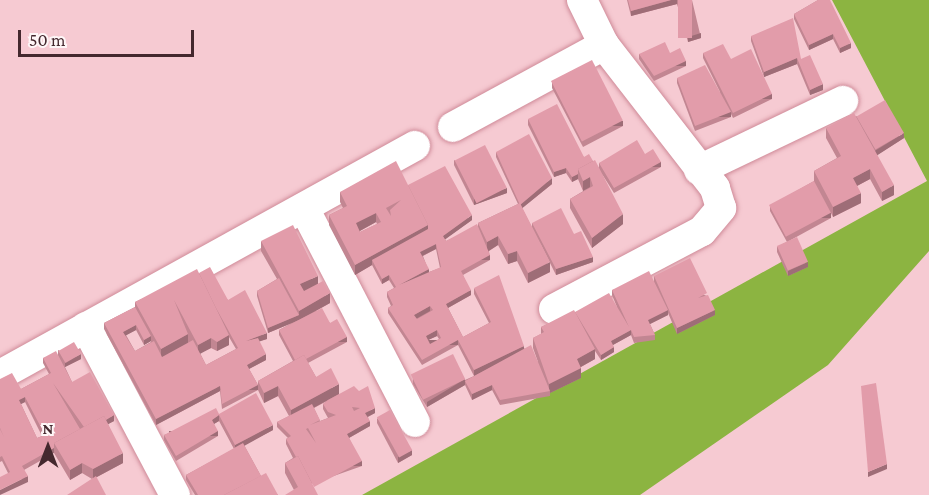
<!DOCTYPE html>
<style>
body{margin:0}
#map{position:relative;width:929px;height:495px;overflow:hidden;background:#f6cad2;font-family:"Crimson Pro",serif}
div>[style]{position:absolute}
.forest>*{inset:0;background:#8cb441}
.roads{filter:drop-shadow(0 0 2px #cf8a98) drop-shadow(0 0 2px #cf8a98)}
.minor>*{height:30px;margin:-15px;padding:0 15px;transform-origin:15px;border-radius:15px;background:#fff}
.wall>*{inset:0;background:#c28692}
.shaded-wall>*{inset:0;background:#9e6d77;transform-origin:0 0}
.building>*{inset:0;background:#e29caa;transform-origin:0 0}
span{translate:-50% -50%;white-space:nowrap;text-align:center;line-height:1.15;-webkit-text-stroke:4.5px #fef6f7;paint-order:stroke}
.north{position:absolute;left:18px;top:417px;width:60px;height:60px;-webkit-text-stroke:4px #fef6f7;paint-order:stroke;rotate:0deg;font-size:16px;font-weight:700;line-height:24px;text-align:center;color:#44282e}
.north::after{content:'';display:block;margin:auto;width:21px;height:27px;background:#44282e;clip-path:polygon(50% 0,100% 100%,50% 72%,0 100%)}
.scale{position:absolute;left:18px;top:30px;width:176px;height:27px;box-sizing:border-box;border:3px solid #44282e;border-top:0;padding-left:8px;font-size:18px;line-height:21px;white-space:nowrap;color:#44282e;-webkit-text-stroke:4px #fef6f7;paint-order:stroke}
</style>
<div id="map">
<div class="forest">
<div style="clip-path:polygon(832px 0,929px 0,929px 251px,828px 365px,640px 495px,362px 495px,927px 181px)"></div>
</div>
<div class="roads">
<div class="minor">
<div style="left:453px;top:127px;width:172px;rotate:-28.5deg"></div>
<div style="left:699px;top:170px;width:160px;rotate:-25.6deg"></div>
<div style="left:304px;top:208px;width:241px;rotate:62.6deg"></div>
<div style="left:554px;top:309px;width:167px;rotate:-27.8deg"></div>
<div style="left:702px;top:231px;width:30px;rotate:-50deg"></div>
<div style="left:721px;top:208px;width:21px;rotate:-107deg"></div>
<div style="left:715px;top:188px;width:181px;rotate:-127.8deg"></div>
<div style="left:604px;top:45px;width:50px;rotate:-116.1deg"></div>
<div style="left:86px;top:327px;width:190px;rotate:62.1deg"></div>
<div style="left:0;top:375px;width:474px;rotate:-28.9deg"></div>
</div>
</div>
<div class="wall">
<div style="clip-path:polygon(627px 0,692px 0,701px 38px,688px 42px,677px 4px,631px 16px)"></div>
<div style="clip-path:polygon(818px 0,851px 48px,840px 53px,833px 39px,809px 50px,794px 19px,794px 14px)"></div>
<div style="clip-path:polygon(751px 36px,801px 59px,823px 90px,810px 95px,797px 64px,764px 77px,751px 41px)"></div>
<div style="clip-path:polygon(670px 53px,686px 66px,654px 81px,639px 59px,639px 54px)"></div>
<div style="clip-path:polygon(703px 53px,731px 59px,772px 99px,733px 118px,731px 114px,731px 117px,695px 131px,677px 83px,677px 78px,720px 92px,703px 58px)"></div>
<div style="clip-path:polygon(552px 82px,623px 126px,583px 147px,552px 88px)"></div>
<div style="clip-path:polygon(856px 116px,904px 138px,877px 155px,894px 195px,882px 201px,870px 179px,857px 186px,861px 203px,833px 217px,831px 213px,831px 218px,789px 241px,808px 267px,788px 276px,777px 252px,777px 247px,787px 242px,770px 211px,770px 206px,814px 181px,814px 171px,837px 158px,826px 138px,826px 128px)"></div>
<div style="clip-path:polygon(528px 119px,584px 157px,593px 161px,599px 168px,599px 163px,645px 154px,661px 167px,614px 193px,602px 174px,623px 224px,592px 248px,570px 208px,570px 199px,590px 187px,583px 191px,578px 179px,572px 182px,566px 173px,554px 177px,528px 125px)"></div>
<div style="clip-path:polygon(evenodd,496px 152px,552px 184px,522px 208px,532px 228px,532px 223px,574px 234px,593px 262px,556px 275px,540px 243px,550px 272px,528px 283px,517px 261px,508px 264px,498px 245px,489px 251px,490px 260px,463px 275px,471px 295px,448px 308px,463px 337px,489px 323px,474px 294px,474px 288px,524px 348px,538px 362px,533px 348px,533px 338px,541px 334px,541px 327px,575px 312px,617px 307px,612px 295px,612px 290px,654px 281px,654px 276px,707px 296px,715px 315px,677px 334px,668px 313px,668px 315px,650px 324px,655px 335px,655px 340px,634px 343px,631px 335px,613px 345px,614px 352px,601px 360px,595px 351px,595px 359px,581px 367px,581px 378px,550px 393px,550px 396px,500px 405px,492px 390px,472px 400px,465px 385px,427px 407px,413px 384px,413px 379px,465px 380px,474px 376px,458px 345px,422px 365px,388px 313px,388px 308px,391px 306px,387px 297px,387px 292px,394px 288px,389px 280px,382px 284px,372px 265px,355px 275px,329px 225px,329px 215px,343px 208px,340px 202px,340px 192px,408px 185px,472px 220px,445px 239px,446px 241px,478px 227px,478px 223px,518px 204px,496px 157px,496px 152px,376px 222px,377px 224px,360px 232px,360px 231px,376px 222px,496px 152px,436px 249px,440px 268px,429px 272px,423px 256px,436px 249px,496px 152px,437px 336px,439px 339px,430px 344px,428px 340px,437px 336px)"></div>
<div style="clip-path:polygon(454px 160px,507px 193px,474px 205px,454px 165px)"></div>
<div style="clip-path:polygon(evenodd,261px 241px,318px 284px,330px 303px,316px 311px,330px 323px,347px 342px,308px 363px,316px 377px,339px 394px,375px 413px,368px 417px,370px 426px,349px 438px,362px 466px,294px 490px,285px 473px,285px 463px,293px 458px,286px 444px,286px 439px,288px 438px,277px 427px,277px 422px,289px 416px,278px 396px,264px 403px,258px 390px,222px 409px,220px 391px,156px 425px,104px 329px,104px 323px,135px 307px,135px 302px,199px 273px,228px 300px,267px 339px,259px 341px,266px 360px,249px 369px,258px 385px,258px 381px,293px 361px,279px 335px,279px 330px,292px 323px,268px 333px,257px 296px,257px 291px,277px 279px,261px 251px,261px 241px,136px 330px,144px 345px,151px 341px,151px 342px,135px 351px,126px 335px,136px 330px,261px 241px,229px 337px,236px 349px,206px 365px,200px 353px,211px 348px,217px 351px,229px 345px,229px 337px,261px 241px,327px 401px,323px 404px,323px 409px,328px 418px,320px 421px,314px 408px,327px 401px)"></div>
<div style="clip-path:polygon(evenodd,58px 350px,81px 359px,65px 367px,72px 382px,114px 421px,108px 424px,123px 463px,97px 477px,92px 479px,82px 473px,70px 480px,54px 453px,24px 470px,28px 482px,8px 473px,2px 461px,0 462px,0 379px,21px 389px,49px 374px,43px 363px,43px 358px,58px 355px,58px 350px,25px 402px,42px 436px,37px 438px,21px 404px,25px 402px)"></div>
<div style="clip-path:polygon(219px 414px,273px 430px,244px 445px,261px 476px,278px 495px,195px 495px,186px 480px,186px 475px,234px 449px,219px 421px,214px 424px,218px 436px,176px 461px,164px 440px,164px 435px)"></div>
<div style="clip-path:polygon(377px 418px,412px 455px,398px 463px,377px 423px)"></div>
</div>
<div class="shaded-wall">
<div style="clip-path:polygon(671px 0,677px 0,677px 4px,631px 16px,631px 11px)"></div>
<div style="clip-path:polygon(701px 33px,701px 38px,688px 42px,688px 37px)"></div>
<div style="clip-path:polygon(833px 34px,833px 39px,809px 50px,809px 45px)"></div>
<div style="clip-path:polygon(851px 43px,851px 48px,840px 53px,840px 48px)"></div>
<div style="clip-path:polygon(797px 58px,797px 64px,764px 77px,764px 72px)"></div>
<div style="left:686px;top:61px;width:5px;height:35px;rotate:90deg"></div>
<div style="clip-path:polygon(823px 84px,823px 90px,810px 95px,810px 90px)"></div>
<div style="left:772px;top:94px;width:5px;height:43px;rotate:90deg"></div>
<div style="left:731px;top:112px;width:5px;height:39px;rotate:90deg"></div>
<div style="left:623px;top:121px;width:5px;height:45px;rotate:90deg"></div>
<div style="clip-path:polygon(904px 133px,904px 138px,873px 158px,873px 152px)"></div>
<div style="left:661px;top:162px;width:5px;height:54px;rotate:90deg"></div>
<div style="clip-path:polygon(566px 168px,566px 173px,554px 177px,554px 172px)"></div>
<div style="clip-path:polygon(870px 169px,870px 179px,853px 188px,853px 178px)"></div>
<div style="clip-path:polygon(578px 174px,578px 179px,572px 182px,572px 177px)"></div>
<div style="clip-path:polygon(590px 177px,590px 187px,583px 191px,583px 181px)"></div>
<div style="clip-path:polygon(552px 178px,552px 184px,520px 210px,520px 205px)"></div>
<div style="clip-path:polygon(894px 185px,894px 195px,882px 201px,882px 192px)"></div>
<div style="clip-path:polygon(507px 188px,507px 193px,474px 205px,474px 199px)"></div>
<div style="clip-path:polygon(861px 193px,861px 203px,833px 217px,833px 207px)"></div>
<div style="clip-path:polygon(376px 213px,376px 222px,356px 233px,356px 223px)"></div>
<div style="left:831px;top:213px;width:5px;height:50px;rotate:90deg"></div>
<div style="clip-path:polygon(623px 214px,623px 224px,592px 248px,592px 238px)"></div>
<div style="clip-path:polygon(472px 215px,472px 220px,443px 241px,443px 236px)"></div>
<div style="clip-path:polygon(428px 225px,428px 235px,372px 260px,372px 265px,355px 275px,355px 265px)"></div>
<div style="clip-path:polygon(498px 236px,498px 245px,487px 252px,487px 242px)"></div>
<div style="clip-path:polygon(436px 244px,436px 249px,420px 257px,420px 252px)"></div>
<div style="clip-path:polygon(517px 251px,517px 261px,508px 264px,508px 254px)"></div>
<div style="left:490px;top:255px;width:5px;height:33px;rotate:90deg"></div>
<div style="clip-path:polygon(593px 257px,593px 262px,556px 275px,556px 269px)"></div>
<div style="clip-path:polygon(550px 262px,550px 272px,528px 283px,528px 273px)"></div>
<div style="clip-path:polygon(808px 262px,808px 267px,788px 276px,788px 271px)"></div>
<div style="clip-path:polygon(429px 269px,429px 274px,399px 285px)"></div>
<div style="clip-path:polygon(389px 275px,389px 280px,382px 284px,382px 279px)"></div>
<div style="clip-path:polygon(318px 276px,318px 286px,300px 294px,300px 284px)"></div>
<div style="clip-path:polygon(471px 290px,471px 295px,446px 309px,446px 304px)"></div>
<div style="clip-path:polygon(330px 293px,330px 303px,299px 320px,268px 333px,268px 328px,299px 315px,299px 311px)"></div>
<div style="clip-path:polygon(430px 306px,430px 311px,414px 320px,414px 315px)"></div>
<div style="clip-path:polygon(668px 310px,668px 315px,648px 325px,648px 320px)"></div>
<div style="clip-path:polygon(715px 310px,715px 315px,677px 334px,677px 328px)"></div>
<div style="clip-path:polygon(136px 325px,136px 330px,123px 337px,123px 332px)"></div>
<div style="clip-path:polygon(437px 330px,437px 336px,426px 341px,426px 336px)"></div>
<div style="clip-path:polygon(631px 330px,631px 335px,611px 346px,611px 341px)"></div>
<div style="clip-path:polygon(267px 333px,267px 339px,246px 346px,246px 341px)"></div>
<div style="clip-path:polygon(188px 334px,188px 344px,161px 359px,161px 349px)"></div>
<div style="clip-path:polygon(229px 335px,229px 345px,217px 351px,217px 342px)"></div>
<div style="clip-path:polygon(151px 336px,151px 341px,144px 345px,144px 340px)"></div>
<div style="left:347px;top:337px;width:5px;height:57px;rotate:90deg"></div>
<div style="clip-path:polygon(211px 338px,211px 348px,198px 355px,198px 345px)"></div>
<div style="left:458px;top:340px;width:5px;height:41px;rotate:90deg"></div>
<div style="clip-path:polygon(524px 346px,524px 351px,474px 376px,474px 370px)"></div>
<div style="clip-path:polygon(614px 347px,614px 352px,601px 360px,601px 355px)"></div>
<div style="clip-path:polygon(595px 349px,595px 359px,577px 369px,577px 359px)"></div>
<div style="clip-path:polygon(81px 354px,81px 359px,65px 367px,65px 362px)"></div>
<div style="clip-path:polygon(266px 354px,266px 360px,247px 370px,247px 365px)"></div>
<div style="clip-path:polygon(581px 368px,581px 378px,550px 393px,550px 391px,549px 391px,549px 384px)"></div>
<div style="clip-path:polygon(465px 379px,465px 385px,427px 407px,427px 402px)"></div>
<div style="clip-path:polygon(339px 384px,339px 394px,291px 420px,291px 410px)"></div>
<div style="left:258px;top:385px;width:5px;height:41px;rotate:90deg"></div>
<div style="clip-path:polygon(492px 385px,492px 390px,472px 400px,472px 394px)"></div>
<div style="clip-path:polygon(220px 386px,220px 391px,156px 425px,156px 419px)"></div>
<div style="clip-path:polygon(278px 386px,278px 396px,264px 403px,264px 393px)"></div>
<div style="clip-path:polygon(25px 397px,25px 402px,19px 405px,19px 400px)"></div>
<div style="clip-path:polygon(375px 408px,375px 413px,365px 418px,365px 413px)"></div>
<div style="clip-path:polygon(114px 415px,114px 421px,86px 436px,86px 431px)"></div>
<div style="clip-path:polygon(219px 415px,219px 421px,212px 425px,212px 420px)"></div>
<div style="clip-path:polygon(370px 421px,370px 426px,347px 439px,347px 434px)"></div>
<div style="clip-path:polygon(273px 425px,273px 430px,235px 451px,235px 445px)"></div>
<div style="left:218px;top:431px;width:5px;height:49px;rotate:90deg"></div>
<div style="left:54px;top:448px;width:5px;height:37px;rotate:90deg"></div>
<div style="clip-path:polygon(412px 450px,412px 455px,398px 463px,398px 457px)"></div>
<div style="clip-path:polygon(123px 453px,123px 463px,93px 479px,93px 469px)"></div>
<div style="left:362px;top:461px;width:5px;height:57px;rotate:90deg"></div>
<div style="clip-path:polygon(82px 463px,82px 473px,70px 480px,70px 470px)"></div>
<div style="clip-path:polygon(887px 464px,887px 469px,868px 477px,868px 472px)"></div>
<div style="clip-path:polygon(28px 476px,28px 482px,0 495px,0 490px)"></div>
</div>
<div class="building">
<div style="clip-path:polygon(628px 0,671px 0,631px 11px)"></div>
<div style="left:678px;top:0;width:14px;height:38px"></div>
<div style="clip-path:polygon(818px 0,830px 0,851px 43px,840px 48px,833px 34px,809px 45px,794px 14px)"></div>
<div style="clip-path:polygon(793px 18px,801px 59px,810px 55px,823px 84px,810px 90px,797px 58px,764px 72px,751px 36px)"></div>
<div style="clip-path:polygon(665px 42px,670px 53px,680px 48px,686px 61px,654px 76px,639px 54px)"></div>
<div style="clip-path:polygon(723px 44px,731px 59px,751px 49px,772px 94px,733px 113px,703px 53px)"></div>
<div style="left:592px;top:60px;width:68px;height:46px;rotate:63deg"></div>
<div style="clip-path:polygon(705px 65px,731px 112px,695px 126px,677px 78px)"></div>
<div style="left:885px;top:100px;width:38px;height:33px;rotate:60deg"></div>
<div style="clip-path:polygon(557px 104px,584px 157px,589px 154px,593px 161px,578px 169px,578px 174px,572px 177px,566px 168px,554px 172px,528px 119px)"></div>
<div style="clip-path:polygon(854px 113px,894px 185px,882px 192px,870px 169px,853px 178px,861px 193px,833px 207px,814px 171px,841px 156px,826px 128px)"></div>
<div style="clip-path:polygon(529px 134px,552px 178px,520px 205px,496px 152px)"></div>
<div style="clip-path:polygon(637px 140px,645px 154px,653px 149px,661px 162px,614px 188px,599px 163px)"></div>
<div style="left:485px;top:145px;width:48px;height:34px;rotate:63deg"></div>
<div style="clip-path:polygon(595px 160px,623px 214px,592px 238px,570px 199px,593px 186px,590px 177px,583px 181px,578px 169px)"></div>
<div style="clip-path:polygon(evenodd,396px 161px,428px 225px,355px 265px,329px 215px,347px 206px,340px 192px,396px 161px,401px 200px,390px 210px,391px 216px,386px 208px,401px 200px,396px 161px,376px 213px,381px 222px,360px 232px,356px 223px,376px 213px)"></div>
<div style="clip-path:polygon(evenodd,445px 166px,472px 215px,443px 236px,446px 241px,477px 224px,490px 255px,461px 271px,471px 290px,446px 304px,463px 337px,491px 322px,474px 288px,499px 275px,524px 346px,474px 370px,458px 340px,422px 360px,388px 308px,393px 305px,387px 292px,396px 287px,389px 275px,382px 279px,372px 260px,428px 229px,428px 225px,408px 185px,445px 166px,436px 244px,441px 267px,399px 285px,429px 269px,420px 252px,436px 244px,445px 166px,430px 306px,433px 310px,417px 319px,414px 315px,430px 306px,445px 166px,437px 330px,441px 338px,430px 344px,426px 336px,437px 330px)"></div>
<div style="left:814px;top:181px;width:36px;height:51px;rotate:62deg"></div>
<div style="clip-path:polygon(520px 203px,550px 262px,528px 273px,517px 251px,508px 254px,498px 236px,487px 242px,478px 223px)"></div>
<div style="clip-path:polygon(561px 208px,574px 234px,581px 231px,593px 257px,556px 269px,532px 223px)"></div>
<div style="clip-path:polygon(293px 225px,318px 276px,300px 284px,304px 291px,323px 281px,330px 293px,299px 311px,261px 241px)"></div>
<div style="left:797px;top:237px;width:27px;height:22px;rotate:66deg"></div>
<div style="clip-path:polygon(690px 258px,707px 293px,698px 298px,708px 295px,715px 310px,677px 328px,654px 276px)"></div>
<div style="clip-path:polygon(210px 267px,228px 300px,245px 290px,267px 333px,246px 341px,258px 338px,266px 354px,247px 365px,258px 385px,222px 404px,220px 386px,156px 419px,104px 323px,135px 307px,151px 336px,144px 340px,136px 325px,123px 332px,135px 351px,154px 341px,162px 357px,193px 340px,206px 365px,238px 348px,216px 308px,199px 273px)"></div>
<div style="clip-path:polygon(197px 269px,229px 335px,217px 342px,211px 338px,198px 345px,174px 300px,188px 334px,161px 349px,135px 302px)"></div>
<div style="clip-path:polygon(649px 271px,668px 310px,648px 320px,655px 335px,634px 337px,631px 330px,611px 341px,614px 347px,601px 355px,575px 312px,609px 293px,629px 327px,612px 290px)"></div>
<div style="clip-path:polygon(279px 278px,299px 315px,268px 328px,257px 291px)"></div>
<div style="clip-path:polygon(322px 308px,330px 323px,337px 319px,347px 337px,306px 359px,304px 355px,295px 360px,279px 330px)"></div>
<div style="clip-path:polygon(574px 310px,595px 349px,577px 359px,581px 368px,549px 384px,533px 338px,544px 332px,541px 327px)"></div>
<div style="left:74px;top:342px;width:14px;height:18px;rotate:60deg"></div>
<div style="clip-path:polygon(531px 345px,550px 391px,500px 400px,492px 385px,472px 394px,465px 381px)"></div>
<div style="clip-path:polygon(evenodd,56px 351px,72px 382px,90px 372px,114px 415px,106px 420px,104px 416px,84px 427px,53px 383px,80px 429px,54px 443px,54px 448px,22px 466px,28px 476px,0 490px,0 477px,10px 472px,2px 456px,0 457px,0 429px,4px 437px,0 428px,0 379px,12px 373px,21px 389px,51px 373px,43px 358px,56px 351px,25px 397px,45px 435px,37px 438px,19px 400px,25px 397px)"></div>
<div style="left:453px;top:354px;width:28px;height:47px;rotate:64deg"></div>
<div style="clip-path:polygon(304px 355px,316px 377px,331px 368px,339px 384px,291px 410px,278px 386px,264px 393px,258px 381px)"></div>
<div style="clip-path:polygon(876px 383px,887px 464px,868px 472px,861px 386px)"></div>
<div style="clip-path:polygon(evenodd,354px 386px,359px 391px,368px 386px,375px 408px,365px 413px,370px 421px,347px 434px,362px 461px,314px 487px,298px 456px,296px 457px,286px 439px,291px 436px,277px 422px,312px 404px,320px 420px,310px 425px,336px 415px,328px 412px,323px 404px,328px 400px,354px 386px,352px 407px,360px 408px,354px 411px,352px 407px,354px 386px,308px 428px,316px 443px,306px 429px,308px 428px)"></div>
<div style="clip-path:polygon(256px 393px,273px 425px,235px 445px,219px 415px,212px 420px,218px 431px,176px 456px,164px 435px,216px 408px,219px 414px)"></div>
<div style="left:390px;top:410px;width:46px;height:15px;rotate:61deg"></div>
<div style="clip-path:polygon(104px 416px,123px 453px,93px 469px,82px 463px,70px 470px,54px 443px)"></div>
<div style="clip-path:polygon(243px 443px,261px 476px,224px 495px,198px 495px,186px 475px)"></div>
<div style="clip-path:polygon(298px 456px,318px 495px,285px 495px,298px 487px,285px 463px)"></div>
<div style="clip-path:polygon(266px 473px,278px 495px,224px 495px)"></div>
<div style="clip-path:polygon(96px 476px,106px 495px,67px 495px)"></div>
</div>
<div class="north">N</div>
<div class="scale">50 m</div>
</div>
